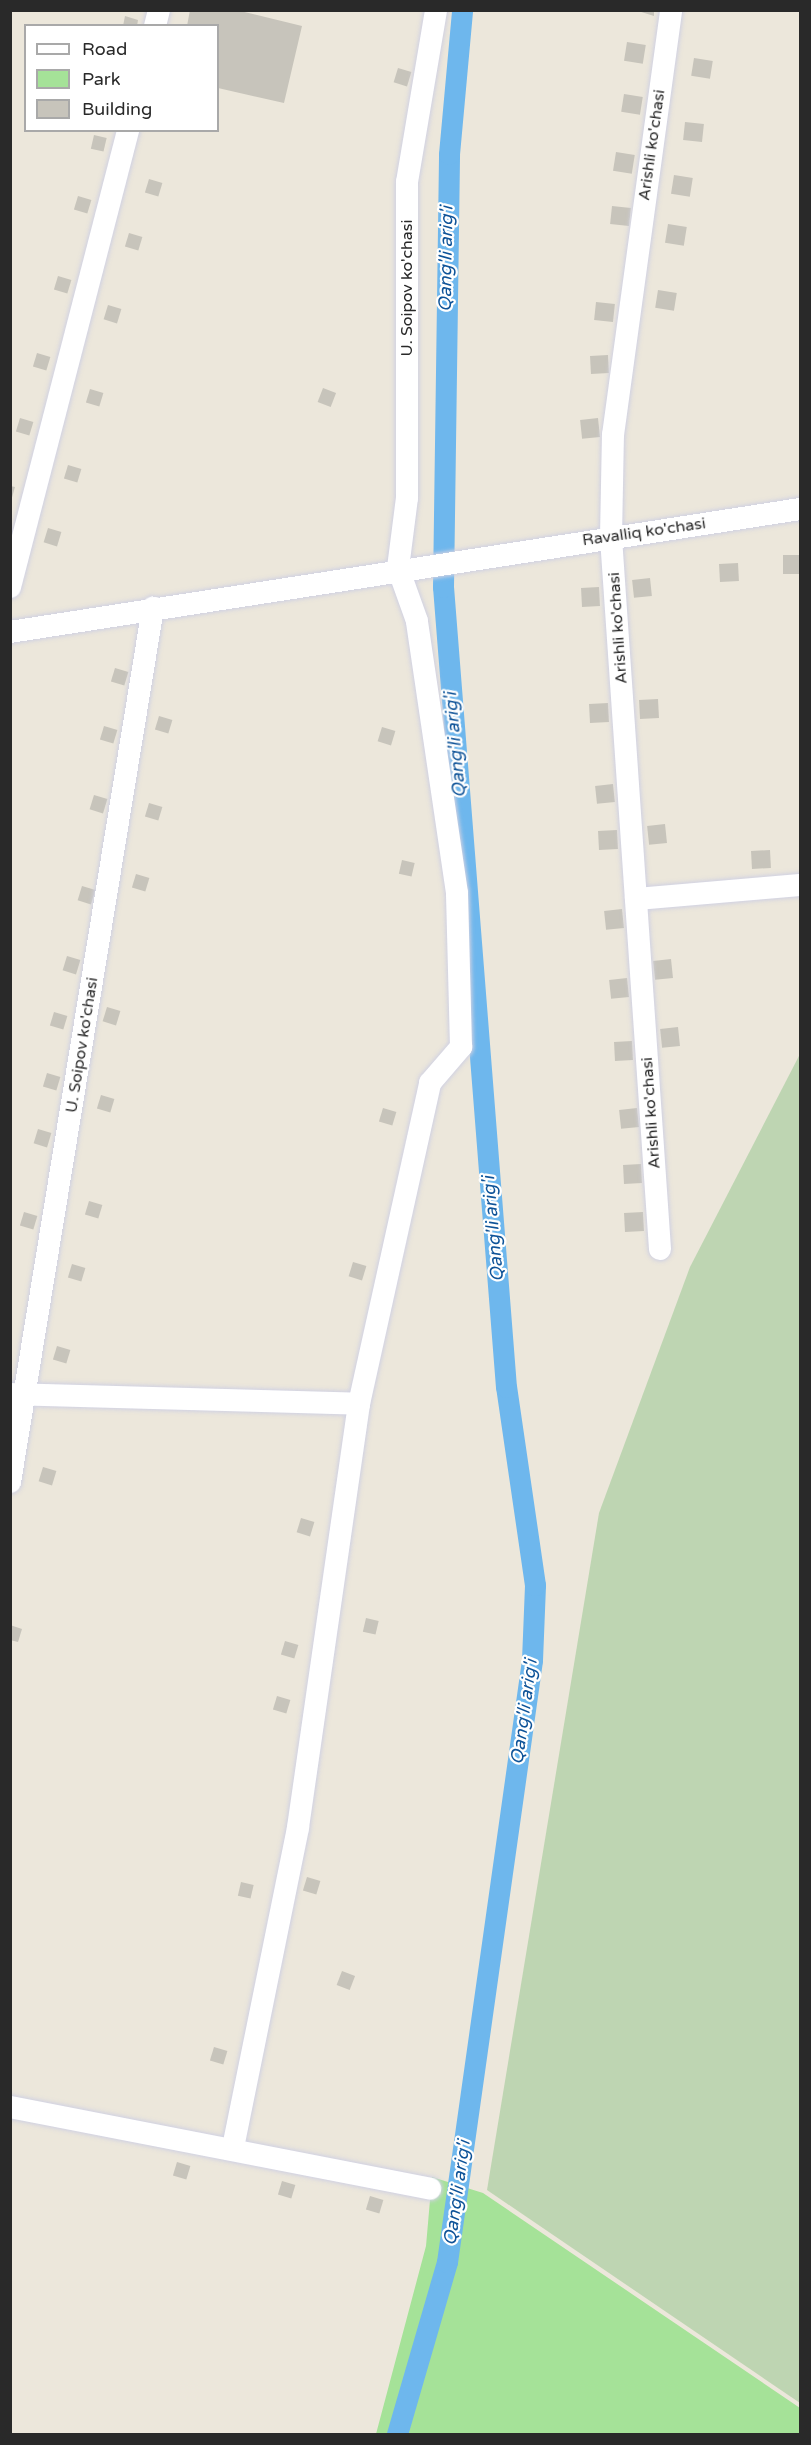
<!DOCTYPE html>
<style>
body{margin:0}
#map{position:relative;width:811px;height:2445px;overflow:hidden;background:#ece7db;font-family:"Varela Round",sans-serif}
div>[style]{position:absolute}
.green>*{inset:0;background:#a5e298}
.cemetery>*{inset:0;background:#bed5b2}
.canal>*{height:21px;margin:-10.5px;padding:0 10.5px;transform-origin:10.5px;border-radius:10.5px;background:#6eb7ed}
.building>*{inset:0;background:#c7c4bb;transform-origin:0 0}
.roads{filter:drop-shadow(0 0 2px #d0d1e2) drop-shadow(0 0 2px #d0d1e2)}
.minor>*{height:22px;margin:-11px;padding:0 11px;transform-origin:11px;border-radius:11px;background:#fff}
span{translate:-50% -50%;white-space:nowrap;text-align:center;line-height:1.15;-webkit-text-stroke:4.5px #fff;paint-order:stroke}
.street-label{font-size:16px;color:#292929}
.water-label{font-size:18px;color:#0e5398;font-style:italic}
.frame{position:absolute;inset:0;border:12px solid #292929;pointer-events:none}
.legend{position:absolute;left:24px;top:24px;width:195px;height:108px;box-sizing:border-box;background:#fff;border:2px solid #a9a9a9;margin:0;padding:8px 10px;list-style:none;font-size:18px;color:#292929}
.legend li{display:flex;align-items:center;gap:12px;height:30px}
.legend b{width:30px;border:2px solid #a9a9a9}
</style>
<div id="map">
<div class="green">
<div style="clip-path:polygon(432px 2177px,483px 2193px,800px 2408px,800px 2434px,376px 2434px,426px 2246px)"></div>
</div>
<div class="cemetery">
<div style="clip-path:polygon(800px 1054px,800px 2403px,487px 2190px,599px 1513px,690px 1267px)"></div>
</div>
<div class="canal">
<div style="left:397px;top:2434px;width:179px;rotate:-73.8deg"></div>
<div style="left:447px;top:2262px;width:608px;rotate:-81.96deg"></div>
<div style="left:532px;top:1660px;width:75px;rotate:-87.7deg"></div>
<div style="left:535px;top:1585px;width:200px;rotate:-98.3deg"></div>
<div style="left:506px;top:1387px;width:802px;rotate:-94.5deg"></div>
<div style="left:443px;top:587px;width:433px;rotate:-89.2deg"></div>
<div style="left:449px;top:154px;width:145px;rotate:-84.8deg"></div>
</div>
<div class="building">
<div style="clip-path:polygon(190px 10px,236px 10px,302px 26px,284px 103px,218px 88px,218px 26px,187px 26px)"></div>
<div style="clip-path:polygon(635px 10px,654px 10px,654px 16px)"></div>
<div style="clip-path:polygon(125px 16px,138px 20px,137px 26px,123px 26px)"></div>
<div style="left:627px;top:42px;width:19px;height:19px;rotate:9deg"></div>
<div style="left:694px;top:58px;width:19px;height:18px;rotate:9deg"></div>
<div style="left:398px;top:68px;width:14px;height:15px;rotate:17deg"></div>
<div style="left:624px;top:94px;width:19px;height:18px;rotate:9deg"></div>
<div style="left:685px;top:122px;width:19px;height:18px;rotate:6deg"></div>
<div style="left:94px;top:135px;width:13px;height:14px;rotate:13deg"></div>
<div style="left:616px;top:152px;width:19px;height:19px;rotate:9deg"></div>
<div style="left:674px;top:175px;width:19px;height:19px;rotate:9deg"></div>
<div style="left:149px;top:179px;width:14px;height:14px;rotate:17deg"></div>
<div style="left:78px;top:196px;width:14px;height:14px;rotate:17deg"></div>
<div style="left:612px;top:206px;width:19px;height:18px;rotate:6deg"></div>
<div style="left:668px;top:224px;width:19px;height:19px;rotate:9deg"></div>
<div style="left:129px;top:233px;width:14px;height:14px;rotate:17deg"></div>
<div style="left:58px;top:276px;width:14px;height:14px;rotate:17deg"></div>
<div style="left:658px;top:290px;width:19px;height:18px;rotate:9deg"></div>
<div style="left:596px;top:302px;width:19px;height:18px;rotate:6deg"></div>
<div style="left:108px;top:305px;width:14px;height:15px;rotate:17deg"></div>
<div style="left:37px;top:353px;width:14px;height:14px;rotate:17deg"></div>
<div style="left:608px;top:355px;width:18px;height:18px;rotate:87deg"></div>
<div style="left:323px;top:388px;width:14px;height:15px;rotate:21deg"></div>
<div style="left:90px;top:389px;width:14px;height:14px;rotate:17deg"></div>
<div style="left:20px;top:418px;width:14px;height:14px;rotate:17deg"></div>
<div style="left:598px;top:418px;width:19px;height:18px;rotate:84deg"></div>
<div style="left:68px;top:465px;width:14px;height:14px;rotate:17deg"></div>
<div style="clip-path:polygon(10px 486px,15px 487px,11px 501px,10px 501px)"></div>
<div style="left:48px;top:528px;width:14px;height:15px;rotate:17deg"></div>
<div style="left:800px;top:555px;width:19px;height:17px;rotate:90deg"></div>
<div style="left:738px;top:563px;width:18px;height:19px;rotate:87deg"></div>
<div style="left:650px;top:578px;width:18px;height:18px;rotate:84deg"></div>
<div style="left:599px;top:587px;width:19px;height:18px;rotate:87deg"></div>
<div style="left:115px;top:668px;width:14px;height:14px;rotate:17deg"></div>
<div style="left:658px;top:699px;width:19px;height:19px;rotate:87deg"></div>
<div style="left:608px;top:703px;width:19px;height:19px;rotate:87deg"></div>
<div style="left:159px;top:716px;width:14px;height:14px;rotate:17deg"></div>
<div style="left:104px;top:726px;width:14px;height:14px;rotate:17deg"></div>
<div style="left:382px;top:727px;width:14px;height:15px;rotate:17deg"></div>
<div style="left:613px;top:784px;width:18px;height:18px;rotate:84deg"></div>
<div style="left:94px;top:795px;width:14px;height:15px;rotate:17deg"></div>
<div style="left:149px;top:803px;width:14px;height:14px;rotate:17deg"></div>
<div style="left:665px;top:824px;width:19px;height:18px;rotate:84deg"></div>
<div style="left:617px;top:830px;width:19px;height:19px;rotate:87deg"></div>
<div style="left:770px;top:850px;width:18px;height:19px;rotate:87deg"></div>
<div style="left:402px;top:860px;width:13px;height:14px;rotate:13deg"></div>
<div style="left:136px;top:874px;width:14px;height:14px;rotate:17deg"></div>
<div style="left:82px;top:886px;width:14px;height:15px;rotate:17deg"></div>
<div style="left:622px;top:909px;width:19px;height:18px;rotate:84deg"></div>
<div style="left:67px;top:956px;width:14px;height:15px;rotate:17deg"></div>
<div style="left:671px;top:959px;width:19px;height:18px;rotate:84deg"></div>
<div style="left:627px;top:978px;width:19px;height:18px;rotate:84deg"></div>
<div style="left:107px;top:1007px;width:14px;height:15px;rotate:17deg"></div>
<div style="left:54px;top:1012px;width:14px;height:14px;rotate:17deg"></div>
<div style="left:678px;top:1027px;width:19px;height:18px;rotate:84deg"></div>
<div style="left:632px;top:1041px;width:19px;height:18px;rotate:87deg"></div>
<div style="left:47px;top:1073px;width:14px;height:14px;rotate:17deg"></div>
<div style="left:101px;top:1095px;width:14px;height:14px;rotate:17deg"></div>
<div style="left:383px;top:1108px;width:14px;height:14px;rotate:17deg"></div>
<div style="left:637px;top:1108px;width:19px;height:18px;rotate:84deg"></div>
<div style="left:38px;top:1129px;width:14px;height:15px;rotate:17deg"></div>
<div style="left:641px;top:1164px;width:19px;height:18px;rotate:87deg"></div>
<div style="left:89px;top:1201px;width:14px;height:14px;rotate:17deg"></div>
<div style="left:24px;top:1212px;width:14px;height:14px;rotate:17deg"></div>
<div style="left:643px;top:1212px;width:19px;height:19px;rotate:87deg"></div>
<div style="left:353px;top:1262px;width:14px;height:15px;rotate:17deg"></div>
<div style="left:72px;top:1264px;width:14px;height:14px;rotate:17deg"></div>
<div style="left:57px;top:1346px;width:14px;height:14px;rotate:17deg"></div>
<div style="left:43px;top:1467px;width:14px;height:15px;rotate:17deg"></div>
<div style="left:301px;top:1518px;width:14px;height:15px;rotate:17deg"></div>
<div style="left:366px;top:1618px;width:13px;height:14px;rotate:13deg"></div>
<div style="clip-path:polygon(10px 1625px,22px 1629px,18px 1642px,10px 1640px)"></div>
<div style="left:285px;top:1641px;width:14px;height:14px;rotate:17deg"></div>
<div style="left:277px;top:1696px;width:14px;height:14px;rotate:17deg"></div>
<div style="left:307px;top:1877px;width:14px;height:14px;rotate:17deg"></div>
<div style="left:241px;top:1882px;width:13px;height:14px;rotate:13deg"></div>
<div style="left:342px;top:1971px;width:14px;height:15px;rotate:21deg"></div>
<div style="left:214px;top:2047px;width:14px;height:14px;rotate:17deg"></div>
<div style="left:177px;top:2162px;width:14px;height:14px;rotate:17deg"></div>
<div style="left:282px;top:2181px;width:14px;height:14px;rotate:17deg"></div>
<div style="left:370px;top:2196px;width:14px;height:14px;rotate:17deg"></div>
</div>
<div class="roads">
<div class="minor">
<div style="left:155px;top:26px;width:16px;rotate:-76deg"></div>
<div style="left:10px;top:587px;width:472px;rotate:-75.5deg"></div>
<div style="left:10px;top:632px;width:800px;rotate:-8.85deg"></div>
<div style="left:636px;top:899px;width:165px;rotate:-4.9deg"></div>
<div style="left:660px;top:1249px;width:714px;rotate:-93.94deg"></div>
<div style="left:611px;top:537px;width:102px;rotate:-88.9deg"></div>
<div style="left:613px;top:435px;width:429px;rotate:-82.2deg"></div>
<div style="left:10px;top:1394px;width:349px;rotate:1.6deg"></div>
<div style="left:359px;top:1404px;width:428px;rotate:98.2deg"></div>
<div style="left:298px;top:1828px;width:326px;rotate:101.5deg"></div>
<div style="left:359px;top:1404px;width:329px;rotate:-77.5deg"></div>
<div style="left:430px;top:1083px;width:48px;rotate:-49.3deg"></div>
<div style="left:461px;top:1047px;width:154px;rotate:-91.5deg"></div>
<div style="left:457px;top:893px;width:275px;rotate:-98.4deg"></div>
<div style="left:417px;top:621px;width:56px;rotate:-109.7deg"></div>
<div style="left:398px;top:568px;width:71px;rotate:-82.7deg"></div>
<div style="left:407px;top:498px;width:316px;rotate:-90deg"></div>
<div style="left:407px;top:182px;width:174px;rotate:-80.4deg"></div>
<div style="left:10px;top:1482px;width:886px;rotate:-80.71deg"></div>
<div style="left:10px;top:2107px;width:428px;rotate:11deg"></div>
</div>
</div>
<div class="street-label">
<span style="left:652px;top:145px;rotate:-82deg">Arishli ko'chasi</span>
<span style="left:407px;top:288px;rotate:-90deg">U. Soipov ko'chasi</span>
<span style="left:644px;top:532px;rotate:-8deg">Ravalliq ko'chasi</span>
<span style="left:618px;top:628px;rotate:-94deg">Arishli ko'chasi</span>
<span style="left:82px;top:1045px;rotate:-81deg">U. Soipov ko'chasi</span>
<span style="left:651px;top:1113px;rotate:-94deg">Arishli ko'chasi</span>
</div>
<div class="water-label">
<span style="left:446px;top:259px;rotate:-89deg">Qang'li arig'i</span>
<span style="left:455px;top:745px;rotate:-95deg">Qang'li arig'i</span>
<span style="left:493px;top:1229px;rotate:-95deg">Qang'li arig'i</span>
<span style="left:524px;top:1712px;rotate:-82deg">Qang'li arig'i</span>
<span style="left:457px;top:2193px;rotate:-82deg">Qang'li arig'i</span>
</div>
<div class="frame"></div>
<ul class="legend">
<li><b style="height:8px;background:#fff"></b>Road</li>
<li><b style="height:16px;background:#a5e298"></b>Park</li>
<li><b style="height:16px;background:#c7c4bb"></b>Building</li>
</ul>
</div>
